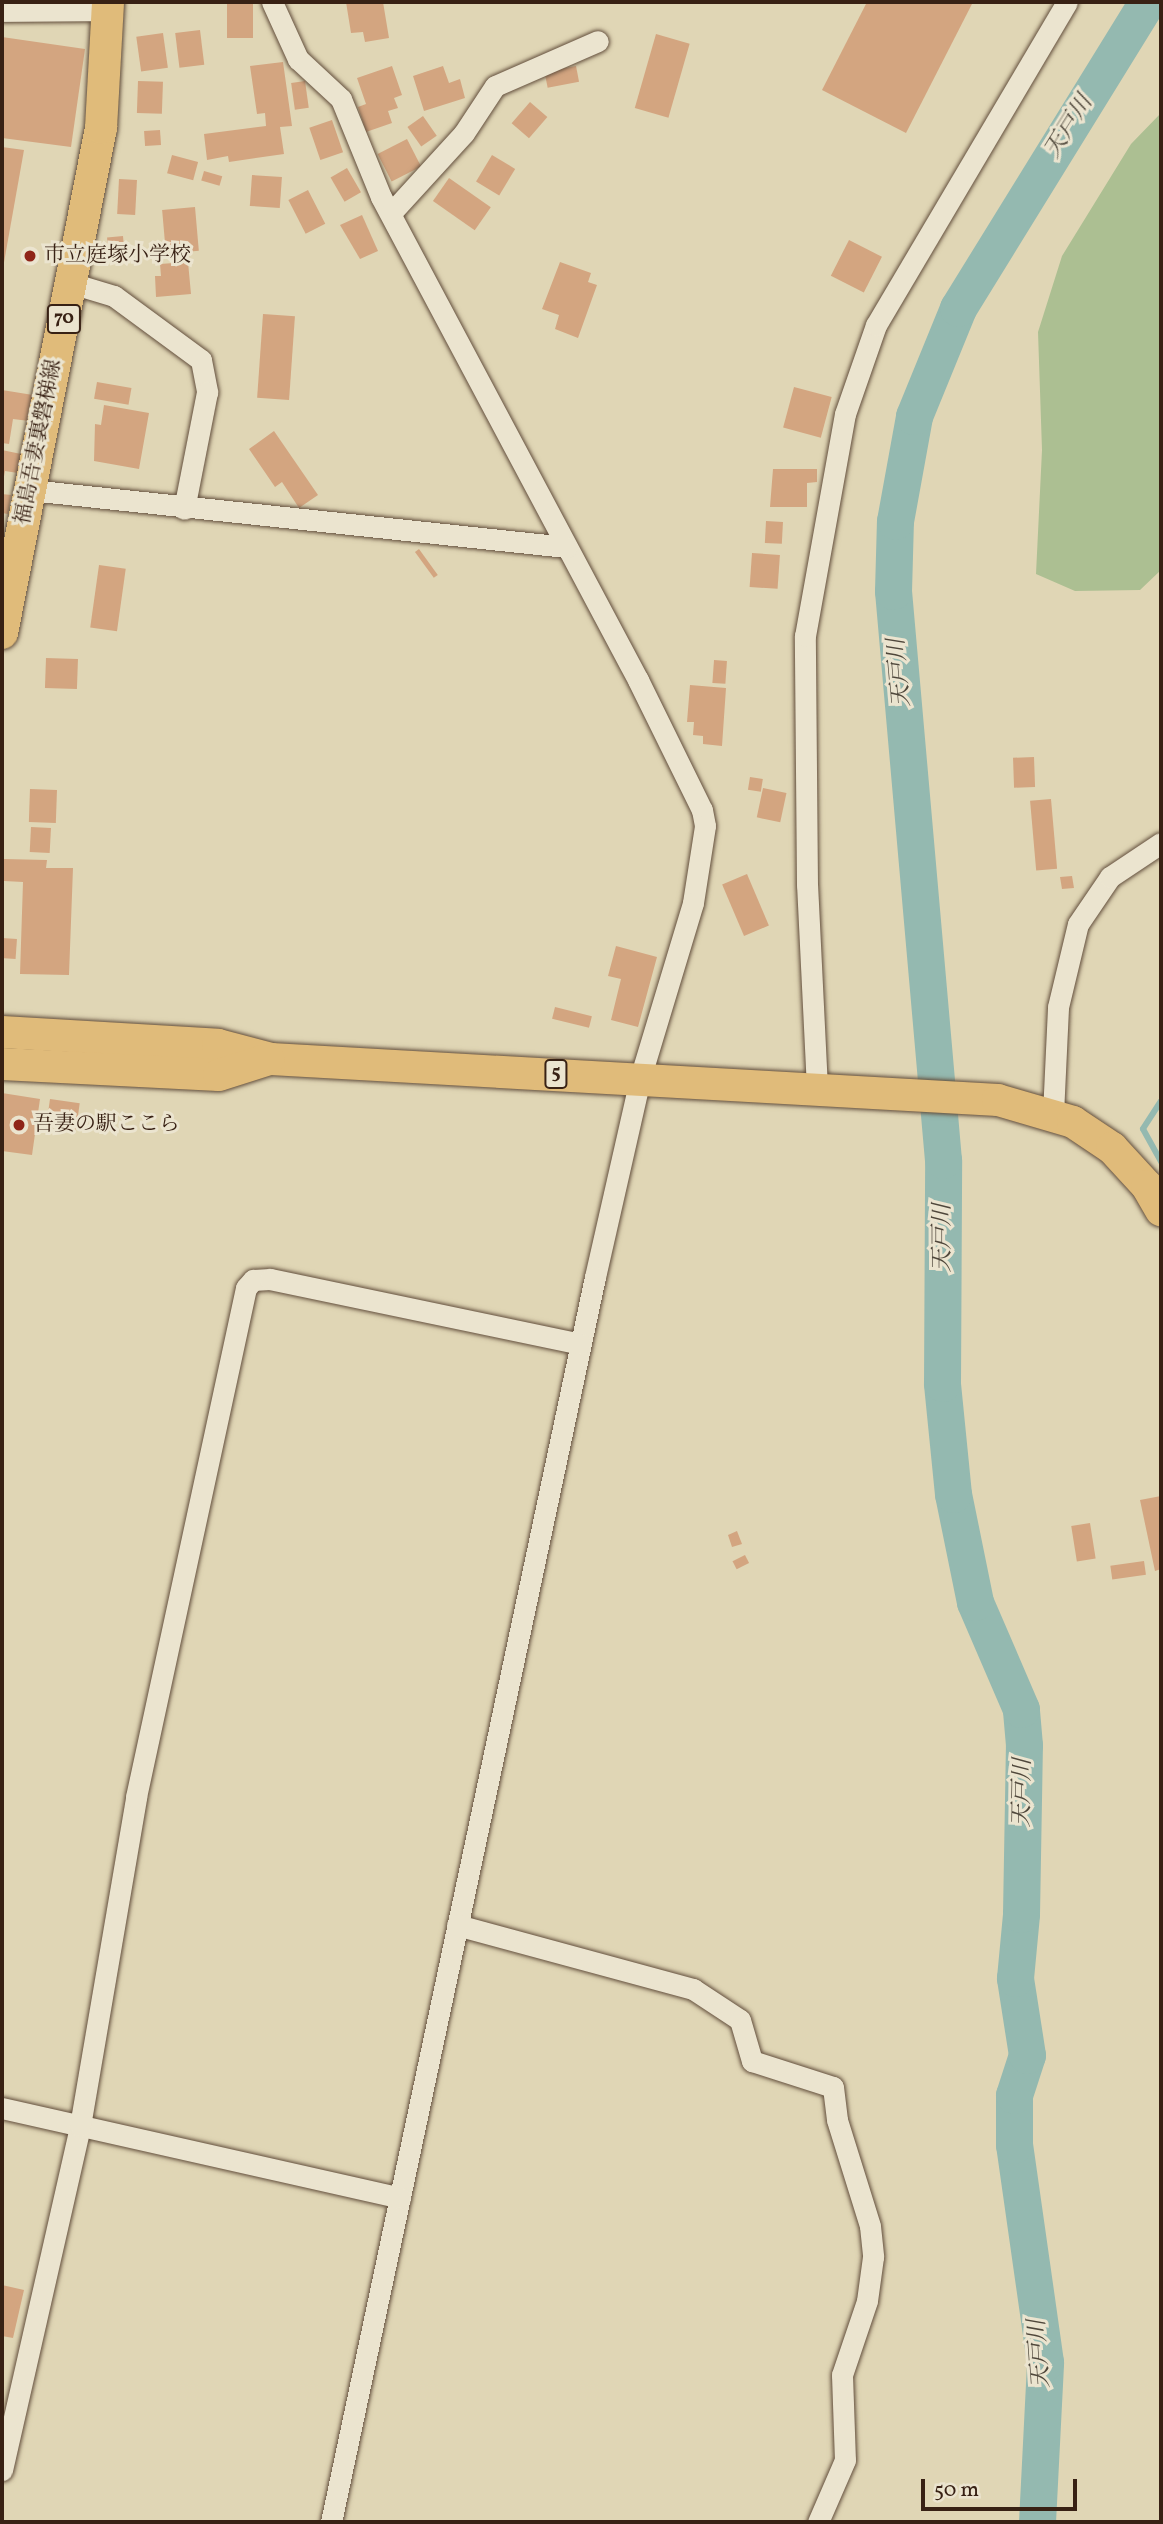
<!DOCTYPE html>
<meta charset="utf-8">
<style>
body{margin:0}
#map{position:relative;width:1163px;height:2524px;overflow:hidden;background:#e0d6b5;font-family:Vollkorn,"Noto Serif JP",serif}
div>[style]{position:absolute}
.green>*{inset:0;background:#acbf92}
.stream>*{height:6px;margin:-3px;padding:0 3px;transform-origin:3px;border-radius:3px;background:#94b9b0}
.river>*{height:37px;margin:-18.5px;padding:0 18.5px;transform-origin:18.5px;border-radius:18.5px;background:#94b9b0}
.building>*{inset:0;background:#d3a580;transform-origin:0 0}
.roads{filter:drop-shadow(0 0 2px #624e3c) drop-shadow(0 0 2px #624e3c)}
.minor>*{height:21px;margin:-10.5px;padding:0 10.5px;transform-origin:10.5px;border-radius:10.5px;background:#ebe4cf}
.primary>*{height:32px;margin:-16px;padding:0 16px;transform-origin:16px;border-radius:16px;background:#e0bb7a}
.dots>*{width:19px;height:19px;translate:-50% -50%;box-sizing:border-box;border:4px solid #ebe4cf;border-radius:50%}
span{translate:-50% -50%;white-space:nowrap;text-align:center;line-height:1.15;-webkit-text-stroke:6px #ebe4cf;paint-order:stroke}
.shield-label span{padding:2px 5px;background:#ebe4cf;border:2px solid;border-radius:5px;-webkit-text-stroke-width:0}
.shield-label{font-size:19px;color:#382114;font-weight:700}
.poi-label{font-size:21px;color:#382114}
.left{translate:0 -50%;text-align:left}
.street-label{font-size:21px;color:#382114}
.water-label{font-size:23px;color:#4f473b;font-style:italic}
.frame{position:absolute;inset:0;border:4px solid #382114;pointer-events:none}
.scale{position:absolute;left:921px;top:2479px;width:156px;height:32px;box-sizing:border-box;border:4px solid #382114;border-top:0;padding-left:9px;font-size:21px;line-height:24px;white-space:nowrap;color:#382114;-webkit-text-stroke:5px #ebe4cf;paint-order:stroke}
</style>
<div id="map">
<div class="green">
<div style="clip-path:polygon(1161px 113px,1161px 570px,1140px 590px,1075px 591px,1036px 574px,1042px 450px,1038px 332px,1062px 256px,1131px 144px)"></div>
</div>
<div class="stream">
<div style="left:1161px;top:1101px;width:33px;rotate:123deg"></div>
<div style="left:1143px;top:1129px;width:38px;rotate:61deg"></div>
</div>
<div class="river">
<div style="left:1037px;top:2522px;width:160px;rotate:-87.1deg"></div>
<div style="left:1045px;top:2362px;width:219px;rotate:-98.1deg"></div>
<div style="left:1014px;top:2145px;width:50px;rotate:-90deg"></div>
<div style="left:1014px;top:2095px;width:42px;rotate:-72deg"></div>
<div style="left:1027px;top:2055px;width:78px;rotate:-98.9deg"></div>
<div style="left:1015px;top:1978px;width:64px;rotate:-84.6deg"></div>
<div style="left:1021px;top:1914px;width:169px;rotate:-89deg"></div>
<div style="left:1024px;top:1745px;width:36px;rotate:-95deg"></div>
<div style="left:1021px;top:1709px;width:116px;rotate:-113.3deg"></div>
<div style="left:975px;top:1602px;width:110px;rotate:-101.5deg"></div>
<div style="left:953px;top:1494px;width:112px;rotate:-95.7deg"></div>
<div style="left:942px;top:1383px;width:223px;rotate:-89.7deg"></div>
<div style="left:943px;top:1160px;width:571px;rotate:-95.02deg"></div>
<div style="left:893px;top:591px;width:70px;rotate:-88.4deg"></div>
<div style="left:895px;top:521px;width:107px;rotate:-79.7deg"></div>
<div style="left:914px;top:416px;width:117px;rotate:-67.8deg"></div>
<div style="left:958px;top:308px;width:360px;rotate:-58.3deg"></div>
</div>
<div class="building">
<div style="left:227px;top:2px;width:26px;height:36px"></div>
<div style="clip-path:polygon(346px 2px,383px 2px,389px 38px,365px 42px,363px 32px,351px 33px)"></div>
<div style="clip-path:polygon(867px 2px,973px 2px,906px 133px,822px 90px)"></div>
<div style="left:200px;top:30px;width:35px;height:25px;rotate:83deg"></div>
<div style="left:163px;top:33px;width:35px;height:27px;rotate:82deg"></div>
<div style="left:656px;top:34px;width:35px;height:77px;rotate:16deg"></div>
<div style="clip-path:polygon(2px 37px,85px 49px,71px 147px,2px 138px)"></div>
<div style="clip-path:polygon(283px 62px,292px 126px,280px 127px,284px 154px,229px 162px,228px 156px,207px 160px,204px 134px,266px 126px,265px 113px,257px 114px,250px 66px)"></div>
<div style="clip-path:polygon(392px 66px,402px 95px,394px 98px,398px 108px,388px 111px,392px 123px,366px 132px,358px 107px,366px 104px,357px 78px)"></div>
<div style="clip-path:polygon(443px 66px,449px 83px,460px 79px,465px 98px,424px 111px,413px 76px)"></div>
<div style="left:576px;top:66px;width:16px;height:32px;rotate:79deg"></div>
<div style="left:138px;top:81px;width:25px;height:32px;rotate:2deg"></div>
<div style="left:305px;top:81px;width:27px;height:14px;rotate:82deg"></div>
<div style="left:530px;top:102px;width:23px;height:28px;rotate:41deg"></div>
<div style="left:423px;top:116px;width:24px;height:19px;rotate:55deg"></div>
<div style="left:332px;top:120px;width:34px;height:24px;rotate:71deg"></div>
<div style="left:160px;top:130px;width:15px;height:16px;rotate:86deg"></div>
<div style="left:407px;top:139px;width:31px;height:33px;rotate:63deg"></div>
<div style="clip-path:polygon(2px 147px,24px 150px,3px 268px,2px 268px)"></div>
<div style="left:172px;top:155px;width:27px;height:19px;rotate:15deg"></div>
<div style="left:492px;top:155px;width:27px;height:31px;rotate:31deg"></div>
<div style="left:347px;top:168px;width:28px;height:19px;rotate:60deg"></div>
<div style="left:204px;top:171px;width:19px;height:10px;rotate:16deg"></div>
<div style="left:252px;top:175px;width:30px;height:31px;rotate:4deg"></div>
<div style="left:449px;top:178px;width:51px;height:28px;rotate:35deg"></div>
<div style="left:119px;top:179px;width:18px;height:35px;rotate:3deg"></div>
<div style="left:308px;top:190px;width:38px;height:22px;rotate:63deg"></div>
<div style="left:195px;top:207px;width:44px;height:33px;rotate:85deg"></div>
<div style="clip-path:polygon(362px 215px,378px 251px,360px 259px,340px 225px)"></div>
<div style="left:123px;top:236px;width:23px;height:16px;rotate:85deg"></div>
<div style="left:849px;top:240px;width:37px;height:40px;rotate:27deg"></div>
<div style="clip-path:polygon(188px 262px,191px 294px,156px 297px,155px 276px,161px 276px,160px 264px)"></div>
<div style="clip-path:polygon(560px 262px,591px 273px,588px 282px,597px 285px,578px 338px,555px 329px,559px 315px,542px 309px)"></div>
<div style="left:263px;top:314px;width:32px;height:84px;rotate:4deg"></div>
<div style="left:97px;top:382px;width:35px;height:17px;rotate:10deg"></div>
<div style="left:794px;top:387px;width:39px;height:42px;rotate:15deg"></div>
<div style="clip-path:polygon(2px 390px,33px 395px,29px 421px,13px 419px,9px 444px,2px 443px)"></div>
<div style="clip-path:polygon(104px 405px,149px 413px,139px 469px,94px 461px,95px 424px,101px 425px)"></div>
<div style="clip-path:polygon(274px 431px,318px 495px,299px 508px,282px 482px,275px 487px,249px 449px)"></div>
<div style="clip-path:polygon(2px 450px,21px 454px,18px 473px,5px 471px,3px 482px)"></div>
<div style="clip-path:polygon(773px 469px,817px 469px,817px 482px,807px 483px,807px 507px,770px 507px)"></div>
<div style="clip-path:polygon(2px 494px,11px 495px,8px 514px,2px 513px)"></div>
<div style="left:766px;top:521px;width:17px;height:22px;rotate:3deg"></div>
<div style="left:419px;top:549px;width:32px;height:5px;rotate:54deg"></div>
<div style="left:752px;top:553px;width:28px;height:34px;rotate:4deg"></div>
<div style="left:99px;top:565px;width:27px;height:63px;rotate:8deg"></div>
<div style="left:46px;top:658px;width:32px;height:30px;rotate:2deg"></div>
<div style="left:714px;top:660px;width:13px;height:23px;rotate:4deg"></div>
<div style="clip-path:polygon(690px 685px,726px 688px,722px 746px,703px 744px,703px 736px,693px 735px,694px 722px,687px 722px)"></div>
<div style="left:1034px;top:757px;width:30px;height:21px;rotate:88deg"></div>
<div style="left:750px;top:777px;width:13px;height:13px;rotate:9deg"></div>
<div style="left:763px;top:788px;width:24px;height:30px;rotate:12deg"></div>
<div style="left:30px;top:789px;width:27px;height:33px;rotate:2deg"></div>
<div style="left:1051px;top:799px;width:70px;height:21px;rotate:85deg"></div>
<div style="left:31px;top:827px;width:20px;height:25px;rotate:3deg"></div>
<div style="clip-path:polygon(4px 859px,47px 860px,46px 868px,73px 868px,69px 975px,20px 974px,23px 882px,4px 881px)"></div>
<div style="left:747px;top:874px;width:56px;height:27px;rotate:67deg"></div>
<div style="clip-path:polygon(1072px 876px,1074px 888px,1062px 889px,1060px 877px)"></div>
<div style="left:2px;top:938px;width:15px;height:20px;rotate:4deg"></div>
<div style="clip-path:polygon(616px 946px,657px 957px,638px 1027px,611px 1020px,621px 979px,608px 976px)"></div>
<div style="left:555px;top:1007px;width:38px;height:12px;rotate:14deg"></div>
<div style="clip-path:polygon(2px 1093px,40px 1099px,32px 1155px,2px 1151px)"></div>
<div style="left:50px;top:1099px;width:30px;height:28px;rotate:8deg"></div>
<div style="clip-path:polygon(1161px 1496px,1161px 1569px,1155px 1571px,1140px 1500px)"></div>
<div style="left:1090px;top:1523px;width:36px;height:19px;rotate:81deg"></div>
<div style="clip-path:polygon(737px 1531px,742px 1544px,732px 1547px,728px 1535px)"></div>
<div style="left:745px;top:1555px;width:9px;height:14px;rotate:63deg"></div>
<div style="left:1144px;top:1561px;width:14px;height:34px;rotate:82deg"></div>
<div style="clip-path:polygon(2px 2285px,24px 2290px,13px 2338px,2px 2336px)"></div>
</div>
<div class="roads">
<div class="minor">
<div style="left:272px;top:2px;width:63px;rotate:65.5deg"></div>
<div style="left:298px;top:59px;width:59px;rotate:42.9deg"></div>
<div style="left:341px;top:99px;width:106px;rotate:67.8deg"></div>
<div style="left:381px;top:197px;width:547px;rotate:61.98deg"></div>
<div style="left:638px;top:680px;width:145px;rotate:63.8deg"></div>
<div style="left:702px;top:810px;width:16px;rotate:79deg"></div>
<div style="left:705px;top:826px;width:78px;rotate:98.9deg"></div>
<div style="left:693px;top:903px;width:184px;rotate:106.8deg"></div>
<div style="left:640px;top:1079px;width:203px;rotate:102.8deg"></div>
<div style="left:595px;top:1277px;width:1273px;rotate:101.97deg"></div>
<div style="left:2px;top:11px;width:106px;rotate:-0.5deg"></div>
<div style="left:391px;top:213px;width:108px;rotate:-47.6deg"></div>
<div style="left:464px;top:133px;width:56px;rotate:-56.6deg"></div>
<div style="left:495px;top:86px;width:112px;rotate:-23.6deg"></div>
<div style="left:71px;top:283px;width:45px;rotate:16.8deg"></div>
<div style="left:114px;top:296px;width:108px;rotate:36.3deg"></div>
<div style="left:201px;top:360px;width:33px;rotate:79deg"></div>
<div style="left:207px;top:392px;width:119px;rotate:101.1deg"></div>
<div style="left:30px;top:490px;width:539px;rotate:6.07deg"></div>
<div style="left:817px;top:1088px;width:203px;rotate:-92.8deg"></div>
<div style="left:807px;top:885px;width:249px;rotate:-90.5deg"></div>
<div style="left:805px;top:636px;width:226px;rotate:-79.8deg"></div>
<div style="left:845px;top:414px;width:94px;rotate:-70.8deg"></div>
<div style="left:876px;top:325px;width:375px;rotate:-59.4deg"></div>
<div style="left:1053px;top:1114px;width:107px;rotate:-87.3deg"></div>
<div style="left:1058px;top:1007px;width:85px;rotate:-76.5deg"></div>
<div style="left:1078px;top:924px;width:57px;rotate:-55.8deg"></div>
<div style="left:1110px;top:877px;width:61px;rotate:-33.7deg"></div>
<div style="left:457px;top:1925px;width:245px;rotate:15.2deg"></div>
<div style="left:693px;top:1989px;width:56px;rotate:33.4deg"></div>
<div style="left:740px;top:2020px;width:43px;rotate:73.7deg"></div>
<div style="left:752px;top:2061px;width:85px;rotate:17.8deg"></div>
<div style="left:833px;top:2087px;width:33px;rotate:83deg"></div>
<div style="left:837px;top:2120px;width:111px;rotate:72.7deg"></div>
<div style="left:870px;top:2226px;width:31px;rotate:84deg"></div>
<div style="left:873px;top:2257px;width:44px;rotate:97.8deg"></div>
<div style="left:867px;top:2301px;width:78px;rotate:108.7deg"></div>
<div style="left:842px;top:2375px;width:85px;rotate:88deg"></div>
<div style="left:845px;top:2460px;width:68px;rotate:113.5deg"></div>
<div style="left:2px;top:2108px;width:408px;rotate:12.7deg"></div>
<div style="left:2px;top:2470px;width:353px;rotate:-77.2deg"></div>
<div style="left:80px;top:2126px;width:334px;rotate:-80.3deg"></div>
<div style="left:136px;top:1797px;width:521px;rotate:-77.81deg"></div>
<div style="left:246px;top:1288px;width:11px;rotate:-49deg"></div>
<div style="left:253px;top:1280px;width:17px;rotate:-3deg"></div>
<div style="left:270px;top:1279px;width:317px;rotate:11.8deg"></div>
</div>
<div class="primary">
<div style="left:2px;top:633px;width:515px;rotate:-78.91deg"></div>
<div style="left:101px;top:128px;width:126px;rotate:-86.8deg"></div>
<div style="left:2px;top:1032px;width:216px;rotate:3.4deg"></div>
<div style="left:218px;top:1045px;width:55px;rotate:14.8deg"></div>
<div style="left:271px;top:1059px;width:728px;rotate:3.23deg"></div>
<div style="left:998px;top:1100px;width:78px;rotate:16.3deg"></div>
<div style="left:1073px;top:1122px;width:47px;rotate:33.7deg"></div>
<div style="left:1112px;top:1148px;width:52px;rotate:47.4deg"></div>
<div style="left:1147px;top:1186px;width:28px;rotate:60deg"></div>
<div style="left:2px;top:1064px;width:217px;rotate:2.9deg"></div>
<div style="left:219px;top:1075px;width:52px;rotate:-17.7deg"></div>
</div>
</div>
<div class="dots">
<div style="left:30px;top:256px;background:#8f2418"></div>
<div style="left:19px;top:1125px;background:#8f2418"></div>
</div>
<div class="shield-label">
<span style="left:64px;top:319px">70</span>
<span style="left:556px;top:1074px">5</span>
</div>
<div class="poi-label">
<span class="left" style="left:44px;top:256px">市立庭塚小学校</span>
<span class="left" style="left:33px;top:1125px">吾妻の駅ここら</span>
</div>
<div class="street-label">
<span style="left:39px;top:442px;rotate:-79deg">福島吾妻裏磐梯線</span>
</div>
<div class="water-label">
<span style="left:1069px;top:127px;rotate:-58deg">天戸川</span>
<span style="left:900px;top:673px;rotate:-95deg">天戸川</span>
<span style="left:943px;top:1238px;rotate:-90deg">天戸川</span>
<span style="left:1023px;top:1793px;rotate:-89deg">天戸川</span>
<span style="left:1040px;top:2354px;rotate:-94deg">天戸川</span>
</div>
<div class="frame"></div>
<div class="scale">50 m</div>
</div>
